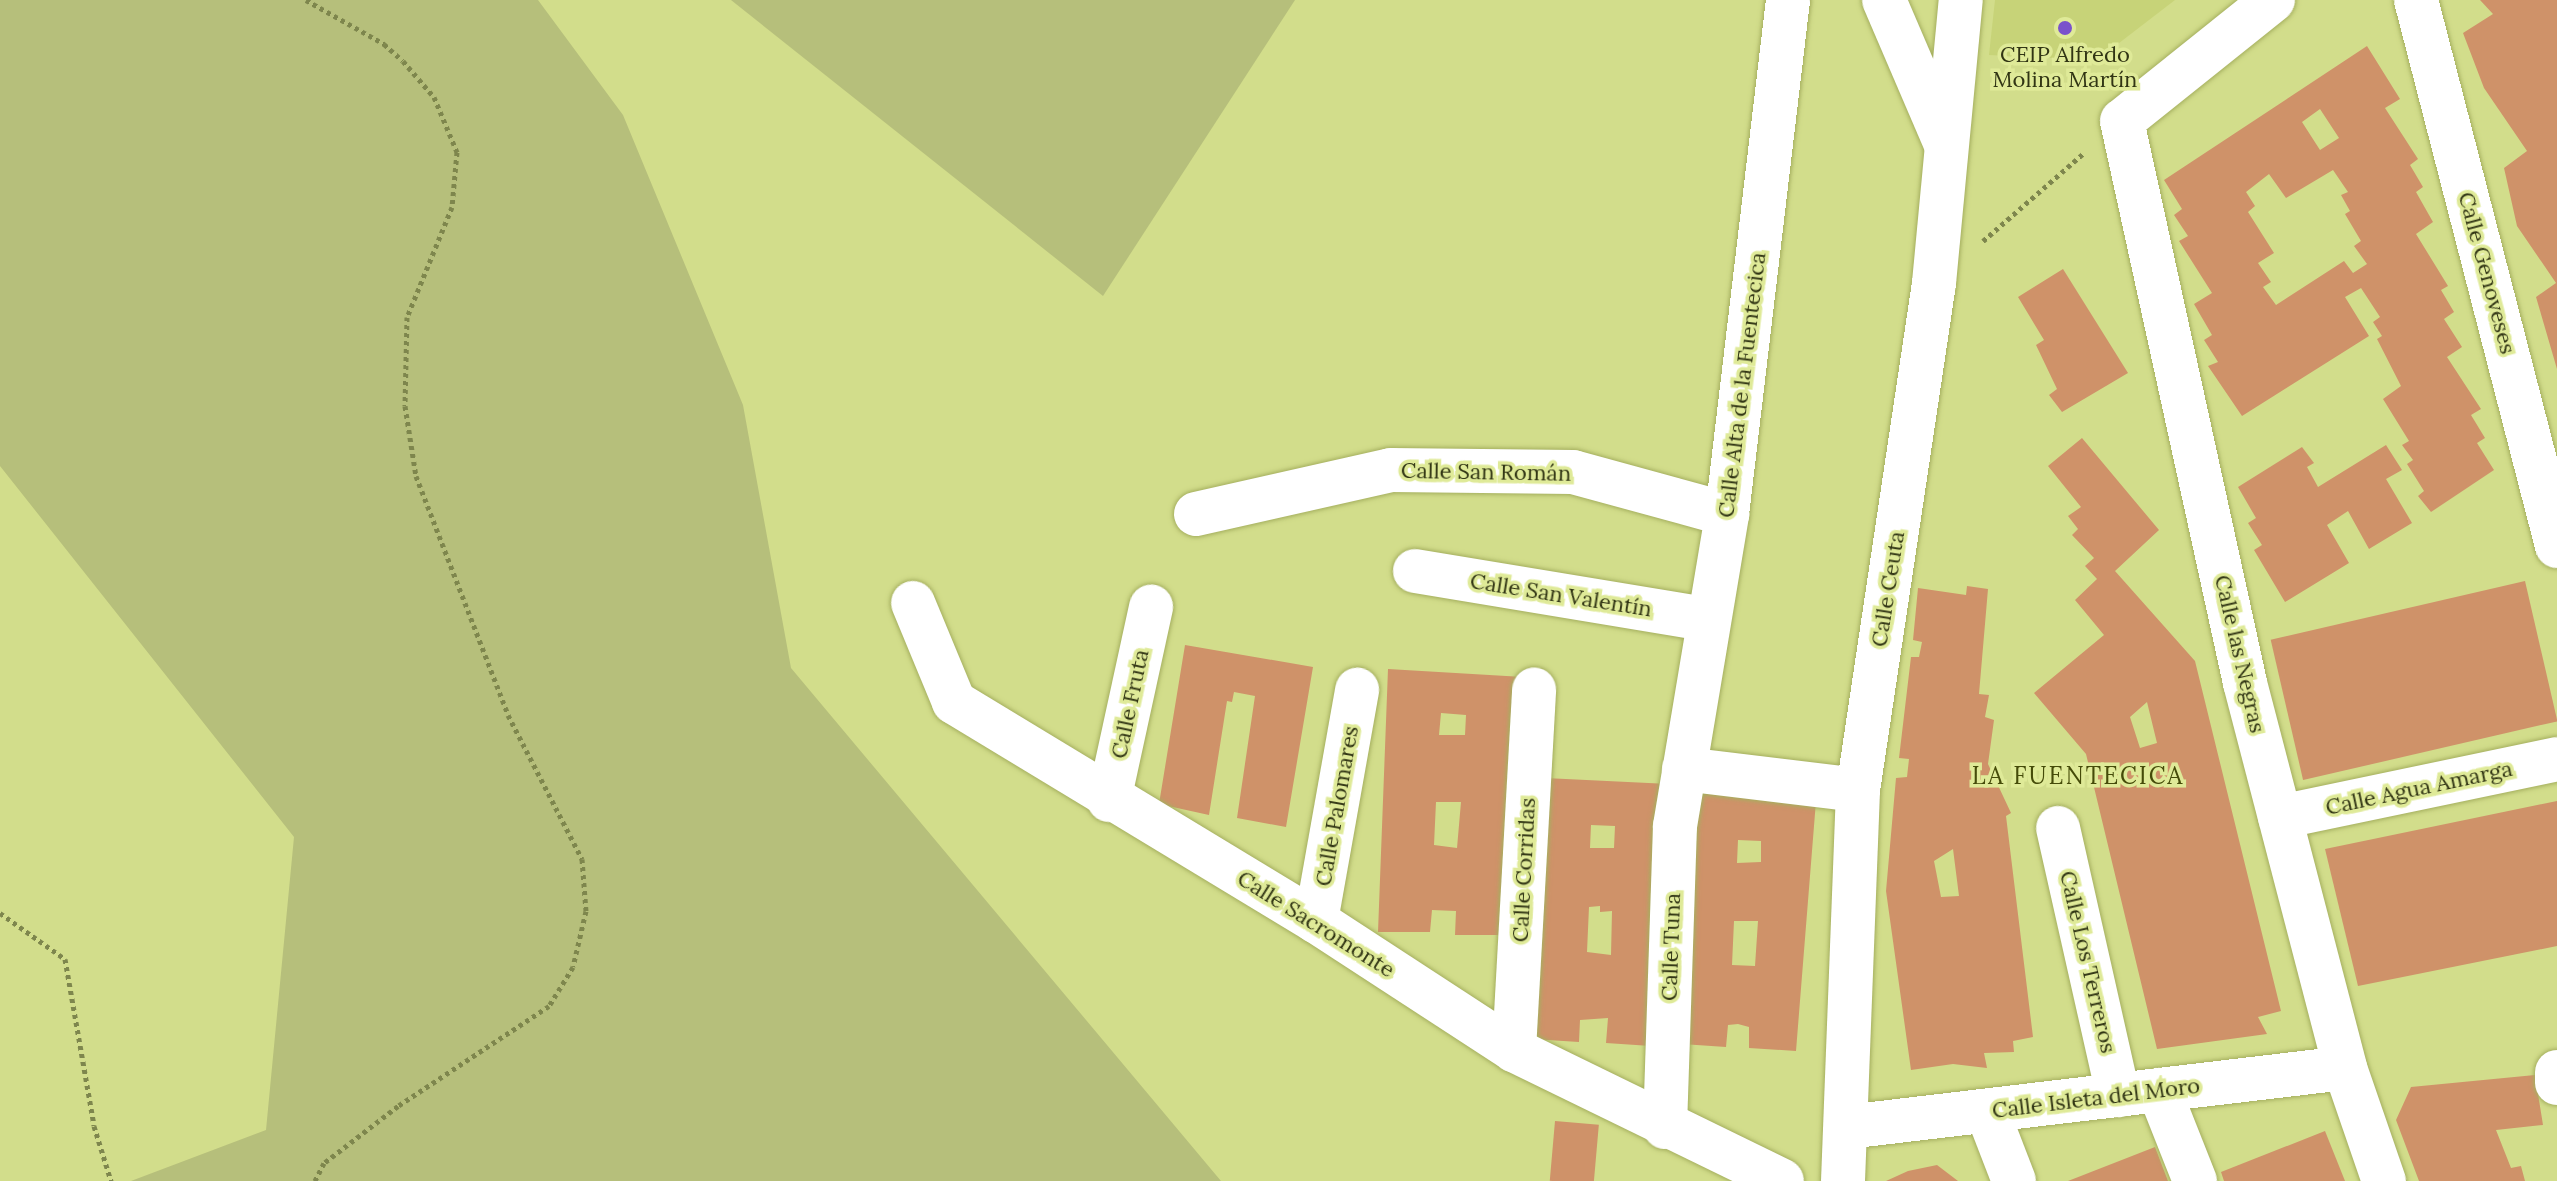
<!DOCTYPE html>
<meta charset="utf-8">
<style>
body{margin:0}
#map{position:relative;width:2557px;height:1181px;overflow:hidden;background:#d2dd8b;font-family:Lora,serif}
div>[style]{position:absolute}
.built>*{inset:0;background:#c7d378}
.green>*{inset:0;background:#b6bf7b}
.building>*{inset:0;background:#cf9269;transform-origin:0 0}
.path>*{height:5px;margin-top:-2.5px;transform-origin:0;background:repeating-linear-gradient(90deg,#7e864d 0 4px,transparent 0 8px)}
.roads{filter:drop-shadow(0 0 2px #a5af5f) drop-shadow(0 0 2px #a5af5f)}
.minor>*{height:44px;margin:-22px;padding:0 22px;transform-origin:22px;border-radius:22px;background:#fff}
.tertiary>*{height:44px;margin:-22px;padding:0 22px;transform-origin:22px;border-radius:22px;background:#fff}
.dots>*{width:22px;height:22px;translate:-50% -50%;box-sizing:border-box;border:4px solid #dfea98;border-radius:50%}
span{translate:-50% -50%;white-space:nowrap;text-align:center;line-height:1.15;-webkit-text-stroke:7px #dfea98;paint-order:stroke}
.poi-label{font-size:22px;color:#313514}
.street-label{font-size:22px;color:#313514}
.neighbourhood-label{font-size:24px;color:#454b09;letter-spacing:2px}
</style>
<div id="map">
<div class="built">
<div style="clip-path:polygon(1995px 0,2175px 0,2097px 60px,1989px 55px)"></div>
</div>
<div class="green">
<div style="clip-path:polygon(0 0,538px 0,623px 115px,743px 405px,791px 668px,1221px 1181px,131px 1181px,266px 1130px,294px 837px,0 466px)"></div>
<div style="clip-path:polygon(731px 0,1295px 0,1103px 296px)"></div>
</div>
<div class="building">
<div style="clip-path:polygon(2480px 0,2557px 0,2557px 369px,2536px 297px,2556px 283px,2517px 226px,2504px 168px,2527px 151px,2484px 88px,2463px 33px,2493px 14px)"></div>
<div style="clip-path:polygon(evenodd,2367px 46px,2400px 99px,2385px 108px,2418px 159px,2410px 165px,2423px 187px,2416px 192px,2433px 222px,2416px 234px,2448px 286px,2441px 290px,2454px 312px,2444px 319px,2462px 347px,2447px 357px,2481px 409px,2471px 415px,2485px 438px,2477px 443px,2494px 470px,2431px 512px,2418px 496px,2424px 491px,2407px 464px,2413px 460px,2402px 445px,2409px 441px,2383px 399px,2401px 386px,2377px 339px,2382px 336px,2373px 322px,2380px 317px,2361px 288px,2345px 297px,2369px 336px,2242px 416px,2208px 366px,2218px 362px,2204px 340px,2212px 335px,2194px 304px,2212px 293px,2179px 241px,2188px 236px,2174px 215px,2182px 209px,2164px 180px,2367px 46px,2320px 109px,2339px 138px,2320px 150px,2302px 122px,2320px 109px,2367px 46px,2333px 170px,2348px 192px,2341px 195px,2350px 211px,2345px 214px,2361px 241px,2354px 246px,2367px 264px,2353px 273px,2344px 261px,2276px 305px,2263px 287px,2271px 282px,2258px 263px,2274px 253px,2248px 212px,2255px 206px,2246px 192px,2269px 174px,2286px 198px,2333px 170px)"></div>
<div style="clip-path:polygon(2063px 269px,2128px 373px,2062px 412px,2049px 395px,2057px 389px,2036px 345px,2044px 340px,2018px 297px)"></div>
<div style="clip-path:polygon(evenodd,2082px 438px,2159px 530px,2115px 571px,2195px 661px,2281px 1011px,2258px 1017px,2267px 1034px,2157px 1049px,2086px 754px,2034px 693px,2104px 635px,2075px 600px,2097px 579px,2085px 566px,2094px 558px,2072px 535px,2078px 529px,2068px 516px,2081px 507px,2048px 466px,2082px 438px,2147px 702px,2157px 743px,2140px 748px,2130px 717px,2147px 702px)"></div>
<div style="clip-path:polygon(2386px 445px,2402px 470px,2386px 479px,2412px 523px,2369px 549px,2348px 511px,2327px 525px,2349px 563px,2285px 602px,2254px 550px,2262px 545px,2248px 523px,2256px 518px,2238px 487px,2302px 447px,2314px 463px,2307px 467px,2318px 487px)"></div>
<div style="left:2525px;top:581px;width:144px;height:261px;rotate:77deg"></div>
<div style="clip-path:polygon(evenodd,1967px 586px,1988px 589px,1979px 694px,1989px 695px,1985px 717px,1994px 720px,1988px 764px,2011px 813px,2006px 816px,2033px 1037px,2013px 1041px,2014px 1052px,1984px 1053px,1987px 1068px,1953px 1064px,1911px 1070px,1886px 891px,1896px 778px,1907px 777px,1909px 759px,1899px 758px,1911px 657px,1919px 657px,1922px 642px,1913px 640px,1918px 588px,1966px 595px,1967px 586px,1953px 849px,1959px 896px,1941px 897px,1934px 861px,1953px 849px)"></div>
<div style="clip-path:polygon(1185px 645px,1313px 667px,1286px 827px,1237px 818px,1255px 696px,1234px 692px,1232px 702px,1227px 701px,1209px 815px,1159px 804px)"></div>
<div style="clip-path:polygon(evenodd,1388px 669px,1523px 677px,1501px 935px,1455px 935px,1456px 911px,1432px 910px,1430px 932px,1378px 932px,1388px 669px,1441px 713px,1466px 715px,1465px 735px,1439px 735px,1441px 713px,1388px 669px,1436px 802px,1461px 802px,1457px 848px,1434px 845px,1436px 802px)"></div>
<div style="clip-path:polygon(evenodd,1545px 778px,1669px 784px,1651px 1046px,1606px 1043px,1608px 1018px,1580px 1020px,1579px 1042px,1532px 1039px,1545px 778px,1591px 825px,1615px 826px,1614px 848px,1590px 848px,1591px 825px,1545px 778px,1600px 906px,1600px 912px,1612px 911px,1611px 955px,1587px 952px,1589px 907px,1600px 906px)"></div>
<div style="clip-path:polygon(evenodd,1695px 793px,1816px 801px,1796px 1051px,1749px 1048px,1749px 1027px,1738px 1024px,1728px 1025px,1726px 1047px,1682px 1044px,1695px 793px,1738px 840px,1761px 841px,1761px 862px,1737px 863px,1738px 840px,1695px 793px,1734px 921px,1758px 921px,1755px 966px,1732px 965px,1734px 921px)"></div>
<div style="clip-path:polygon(2557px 801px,2557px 946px,2358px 986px,2325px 849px)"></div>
<div style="clip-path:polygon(2535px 1075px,2543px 1125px,2496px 1130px,2511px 1168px,2521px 1166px,2525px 1181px,2419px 1181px,2396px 1120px,2411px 1087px)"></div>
<div style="left:1555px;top:1121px;width:44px;height:60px;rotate:5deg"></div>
<div style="clip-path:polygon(2325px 1131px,2345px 1181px,2224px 1181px,2221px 1172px)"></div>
<div style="clip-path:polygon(2155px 1147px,2168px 1181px,2068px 1181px)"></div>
<div style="clip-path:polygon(1937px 1165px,1958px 1181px,1886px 1181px,1908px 1171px)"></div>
</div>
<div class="path">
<div style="left:306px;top:0;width:90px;rotate:29.4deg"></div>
<div style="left:384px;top:44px;width:25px;rotate:42deg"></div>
<div style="left:403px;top:61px;width:48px;rotate:49.3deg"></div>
<div style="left:434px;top:97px;width:60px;rotate:67.3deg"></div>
<div style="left:457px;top:152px;width:55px;rotate:95.2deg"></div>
<div style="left:452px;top:207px;width:119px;rotate:112.2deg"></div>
<div style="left:407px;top:317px;width:89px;rotate:91.3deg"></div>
<div style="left:405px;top:406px;width:71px;rotate:81.1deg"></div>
<div style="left:416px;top:476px;width:256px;rotate:68.9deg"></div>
<div style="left:508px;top:715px;width:162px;rotate:62.8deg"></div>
<div style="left:582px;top:859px;width:52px;rotate:85.6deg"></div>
<div style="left:586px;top:911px;width:57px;rotate:103.1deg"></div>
<div style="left:573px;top:967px;width:46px;rotate:121.6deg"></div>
<div style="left:549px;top:1006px;width:181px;rotate:146.5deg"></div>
<div style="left:398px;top:1106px;width:93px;rotate:142.4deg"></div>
<div style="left:324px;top:1163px;width:20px;rotate:117deg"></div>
<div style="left:1983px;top:241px;width:134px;rotate:-41.1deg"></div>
<div style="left:0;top:913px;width:80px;rotate:35.3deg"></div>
<div style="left:65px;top:959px;width:169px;rotate:80.1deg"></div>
<div style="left:94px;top:1126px;width:58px;rotate:72.8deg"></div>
</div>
<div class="roads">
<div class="minor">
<div style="left:1884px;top:0;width:155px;rotate:66.8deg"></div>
<div style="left:2416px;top:0;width:564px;rotate:75.52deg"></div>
<div style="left:1196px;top:514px;width:200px;rotate:-12.7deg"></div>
<div style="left:1391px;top:470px;width:182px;rotate:0.6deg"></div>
<div style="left:1573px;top:472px;width:160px;rotate:15.3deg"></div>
<div style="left:1415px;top:571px;width:295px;rotate:9.4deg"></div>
<div style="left:913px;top:603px;width:107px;rotate:67.5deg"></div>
<div style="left:954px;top:702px;width:423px;rotate:31.2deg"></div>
<div style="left:1316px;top:921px;width:236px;rotate:33.1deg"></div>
<div style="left:1514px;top:1050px;width:298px;rotate:26deg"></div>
<div style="left:1684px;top:769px;width:175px;rotate:6.9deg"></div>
<div style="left:1109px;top:800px;width:198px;rotate:-77.7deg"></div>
<div style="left:2280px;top:817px;width:283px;rotate:-11.8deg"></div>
<div style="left:2058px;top:828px;width:274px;rotate:77.3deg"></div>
<div style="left:1316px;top:921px;width:235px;rotate:-79.9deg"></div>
<div style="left:1514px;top:1050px;width:361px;rotate:-86.8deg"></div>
<div style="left:2557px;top:1072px;width:11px;rotate:90deg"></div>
<div style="left:2159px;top:1090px;width:98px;rotate:68.4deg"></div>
<div style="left:1987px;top:1111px;width:75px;rotate:68.9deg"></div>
<div style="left:1665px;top:1127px;width:301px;rotate:-88.1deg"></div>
<div style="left:1675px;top:826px;width:316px;rotate:-80.5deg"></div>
<div style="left:1727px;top:514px;width:518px;rotate:-83.23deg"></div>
<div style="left:1847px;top:1127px;width:501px;rotate:-6.76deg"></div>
</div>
<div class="tertiary">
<div style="left:2273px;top:0;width:193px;rotate:141.3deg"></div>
<div style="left:2122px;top:121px;width:575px;rotate:77.65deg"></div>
<div style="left:2245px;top:683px;width:398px;rotate:75.4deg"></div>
<div style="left:2345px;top:1068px;width:120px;rotate:71deg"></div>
<div style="left:1843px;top:1181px;width:391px;rotate:-87.8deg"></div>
<div style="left:1858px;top:790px;width:513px;rotate:-81.47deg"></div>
<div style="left:1934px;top:283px;width:284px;rotate:-84.6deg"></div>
</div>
</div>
<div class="dots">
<div style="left:2065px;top:28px;background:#7a52cb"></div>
</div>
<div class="poi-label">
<span style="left:2065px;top:67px">CEIP Alfredo<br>Molina Martín</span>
</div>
<div class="street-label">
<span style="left:2487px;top:273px;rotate:75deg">Calle Genoveses</span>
<span style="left:1742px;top:385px;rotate:-83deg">Calle Alta de la Fuentecica</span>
<span style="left:1486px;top:472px;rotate:1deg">Calle San Román</span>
<span style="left:1888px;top:589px;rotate:-81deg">Calle Ceuta</span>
<span style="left:1561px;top:595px;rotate:9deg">Calle San Valentín</span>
<span style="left:2240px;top:654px;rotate:77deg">Calle las Negras</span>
<span style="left:1130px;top:704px;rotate:-78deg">Calle Fruta</span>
<span style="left:2419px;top:788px;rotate:-12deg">Calle Agua Amarga</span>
<span style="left:1337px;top:806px;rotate:-80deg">Calle Palomares</span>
<span style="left:1524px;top:870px;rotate:-87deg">Calle Corridas</span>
<span style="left:1316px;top:924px;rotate:32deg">Calle Sacromonte</span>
<span style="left:1671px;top:947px;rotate:-88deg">Calle Tuna</span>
<span style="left:2088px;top:962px;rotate:77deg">Calle Los Terreros</span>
<span style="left:2096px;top:1098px;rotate:-7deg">Calle Isleta del Moro</span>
</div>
<div class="neighbourhood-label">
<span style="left:2078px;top:776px">LA FUENTECICA</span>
</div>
</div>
